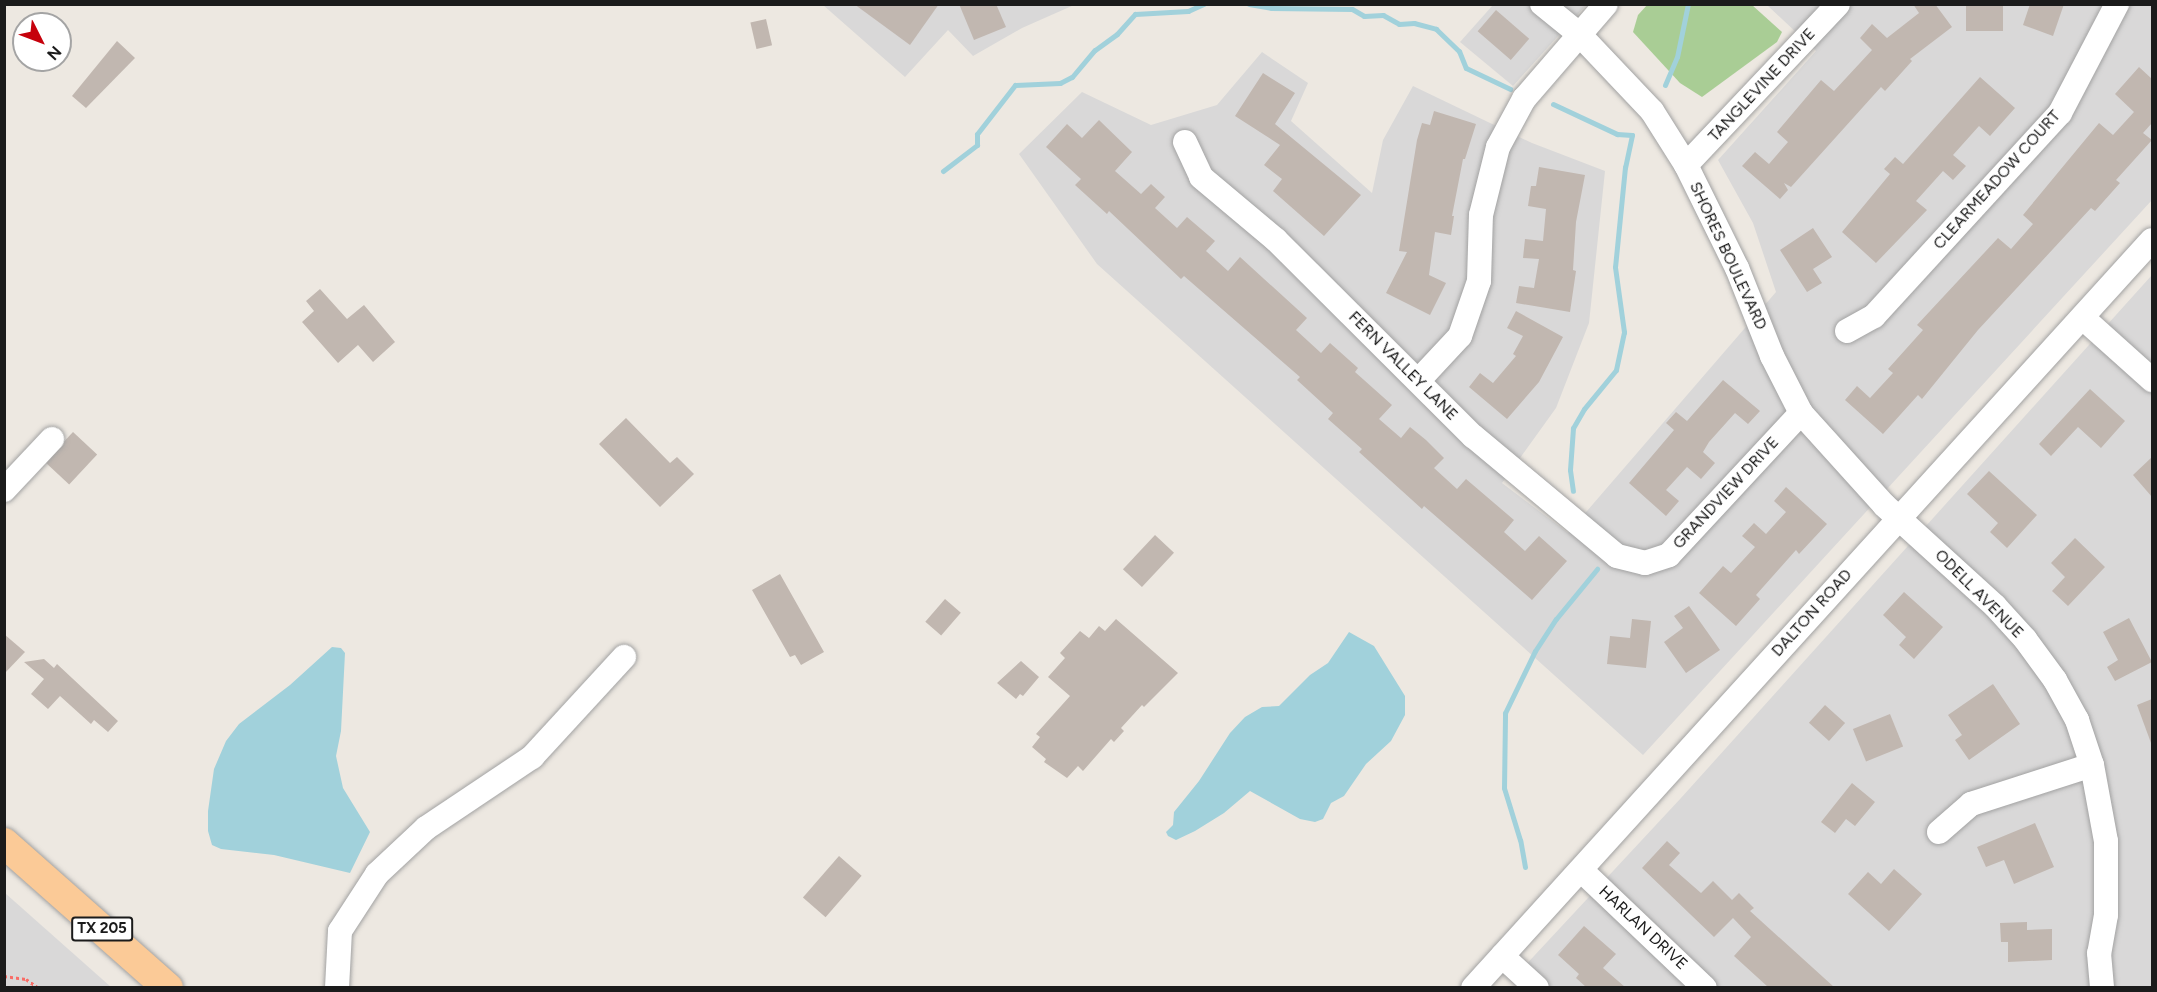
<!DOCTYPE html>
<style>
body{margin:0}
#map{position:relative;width:2157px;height:992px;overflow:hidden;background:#ede8e1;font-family:Figtree,sans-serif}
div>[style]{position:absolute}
.residential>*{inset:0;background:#d9d8d8}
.forest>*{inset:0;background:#a9cd95}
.water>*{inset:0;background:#a1d1db}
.stream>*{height:5px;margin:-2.5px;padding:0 2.5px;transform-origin:2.5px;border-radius:2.5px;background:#a1d1db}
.building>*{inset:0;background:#c1b7b0;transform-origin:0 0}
.path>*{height:3px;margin-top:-1.5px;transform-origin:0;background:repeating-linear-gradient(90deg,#f96c66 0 3px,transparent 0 6px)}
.roads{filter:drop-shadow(0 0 2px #a2a2a2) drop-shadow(0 0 2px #a2a2a2)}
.minor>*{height:24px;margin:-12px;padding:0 12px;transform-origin:12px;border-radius:12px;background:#fff}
.major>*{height:30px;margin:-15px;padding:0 15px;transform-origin:15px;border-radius:15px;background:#fbca97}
span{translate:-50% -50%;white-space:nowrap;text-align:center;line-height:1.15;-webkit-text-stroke:4.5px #fff;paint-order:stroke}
.shield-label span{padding:2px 4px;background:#fff;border:2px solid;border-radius:4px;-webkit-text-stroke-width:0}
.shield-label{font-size:15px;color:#1b1b1b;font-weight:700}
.street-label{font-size:16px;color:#1b1b1b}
.frame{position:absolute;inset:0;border:6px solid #1b1b1b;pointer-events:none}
.north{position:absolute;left:12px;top:12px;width:60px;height:60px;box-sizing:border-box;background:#fff;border:2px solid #a4a4a4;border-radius:50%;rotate:132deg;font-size:16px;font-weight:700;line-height:24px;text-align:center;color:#1b1b1b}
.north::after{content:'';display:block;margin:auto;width:21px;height:27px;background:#c6010c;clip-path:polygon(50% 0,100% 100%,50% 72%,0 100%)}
</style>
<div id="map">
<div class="residential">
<div style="clip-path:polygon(823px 5px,1074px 5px,1022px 28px,973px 56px,948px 30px,905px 77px)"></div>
<div style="clip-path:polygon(1493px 5px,1586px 5px,1513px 86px,1460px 42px)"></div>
<div style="clip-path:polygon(1767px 5px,2152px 5px,2152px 200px,1643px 755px,1097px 264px,1019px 154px,1082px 92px,1151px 125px,1217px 105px,1262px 52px,1308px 83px,1291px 121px,1372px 193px,1383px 140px,1413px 86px,1532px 143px,1605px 171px,1589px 323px,1556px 408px,1502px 483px,1568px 533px,1776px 292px,1753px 223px,1718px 160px,1816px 51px)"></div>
<div style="clip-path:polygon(2152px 275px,2152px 987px,1543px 988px,1522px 969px,1681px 798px)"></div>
<div style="clip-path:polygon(5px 893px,111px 987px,5px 987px)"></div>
</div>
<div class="forest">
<div style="clip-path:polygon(1648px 4px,1752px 5px,1782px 32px,1777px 42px,1702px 97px,1680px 83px,1633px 32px,1638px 15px)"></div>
</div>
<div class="water">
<div style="clip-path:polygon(1349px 632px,1374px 646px,1405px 696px,1405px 715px,1391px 741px,1366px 764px,1344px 796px,1331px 803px,1323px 819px,1315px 822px,1300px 819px,1250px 791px,1224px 813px,1195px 831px,1176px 840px,1168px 836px,1166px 832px,1173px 825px,1174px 812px,1199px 781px,1230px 733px,1245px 717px,1262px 707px,1279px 706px,1310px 675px,1328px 663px)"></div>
<div style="clip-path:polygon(332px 647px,341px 648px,345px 653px,341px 731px,336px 756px,343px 788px,370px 832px,350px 873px,274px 855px,221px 849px,212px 845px,208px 831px,208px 811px,214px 769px,226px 741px,239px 724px,290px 685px)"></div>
</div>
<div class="stream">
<div style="left:1249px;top:4px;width:22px;rotate:10deg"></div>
<div style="left:1271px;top:8px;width:81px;rotate:0.7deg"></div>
<div style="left:1352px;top:9px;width:14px;rotate:30deg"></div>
<div style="left:1364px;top:16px;width:19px;rotate:-3deg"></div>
<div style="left:1383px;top:15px;width:18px;rotate:29deg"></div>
<div style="left:1399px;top:24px;width:15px;rotate:-4deg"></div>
<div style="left:1414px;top:23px;width:23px;rotate:15deg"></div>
<div style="left:1436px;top:29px;width:32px;rotate:44deg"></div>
<div style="left:1459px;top:51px;width:18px;rotate:68deg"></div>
<div style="left:1466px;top:68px;width:49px;rotate:25.5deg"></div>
<div style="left:1665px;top:85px;width:30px;rotate:-67deg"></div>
<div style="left:1677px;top:57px;width:54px;rotate:-78.3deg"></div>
<div style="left:1553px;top:104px;width:71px;rotate:25.1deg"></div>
<div style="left:1617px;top:134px;width:15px;rotate:4deg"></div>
<div style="left:1632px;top:135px;width:33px;rotate:102deg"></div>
<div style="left:1625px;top:167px;width:100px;rotate:95.7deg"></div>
<div style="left:1615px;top:267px;width:66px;rotate:82.1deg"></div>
<div style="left:1624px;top:332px;width:39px;rotate:102deg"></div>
<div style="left:1616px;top:370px;width:50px;rotate:129.4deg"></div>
<div style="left:1584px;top:409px;width:22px;rotate:120deg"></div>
<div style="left:1573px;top:428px;width:42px;rotate:94.1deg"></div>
<div style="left:1570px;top:470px;width:21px;rotate:82deg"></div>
<div style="left:943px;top:171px;width:43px;rotate:-37.4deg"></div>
<div style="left:977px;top:145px;width:11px;rotate:-90deg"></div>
<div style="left:977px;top:134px;width:62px;rotate:-52.2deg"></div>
<div style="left:1015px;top:85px;width:45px;rotate:-2.5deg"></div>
<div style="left:1060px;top:83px;width:13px;rotate:-27deg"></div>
<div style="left:1072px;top:77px;width:35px;rotate:-50deg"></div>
<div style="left:1095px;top:50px;width:27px;rotate:-36deg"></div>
<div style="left:1117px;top:34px;width:27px;rotate:-48deg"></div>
<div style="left:1135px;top:14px;width:53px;rotate:-3.2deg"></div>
<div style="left:1188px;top:11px;width:17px;rotate:-24deg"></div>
<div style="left:1525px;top:867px;width:27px;rotate:-100deg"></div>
<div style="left:1520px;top:840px;width:54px;rotate:-107.1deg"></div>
<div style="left:1504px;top:788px;width:75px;rotate:-89.2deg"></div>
<div style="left:1505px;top:713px;width:69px;rotate:-64.2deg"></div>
<div style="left:1535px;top:651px;width:38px;rotate:-57deg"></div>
<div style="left:1556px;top:619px;width:65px;rotate:-50.6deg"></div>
</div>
<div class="building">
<div style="clip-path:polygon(854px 4px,939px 4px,910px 45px)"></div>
<div style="clip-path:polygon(959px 4px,996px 4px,1006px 27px,974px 40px)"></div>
<div style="clip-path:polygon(1913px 4px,1935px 4px,1952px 27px,1910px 59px,1912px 61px,1885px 91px,1881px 87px,1791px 187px,1784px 183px,1788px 190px,1780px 199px,1742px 166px,1755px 152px,1769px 164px,1788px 142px,1777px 132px,1821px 80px,1834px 91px,1872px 50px,1860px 38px,1872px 24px,1887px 38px,1919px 13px)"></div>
<div style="left:1966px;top:4px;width:37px;height:27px"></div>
<div style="clip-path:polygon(2030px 4px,2064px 4px,2053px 36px,2023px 25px)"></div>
<div style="left:1496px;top:10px;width:44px;height:28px;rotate:41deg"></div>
<div style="left:766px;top:19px;width:27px;height:16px;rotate:77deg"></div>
<div style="clip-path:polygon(117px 41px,135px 58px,86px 108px,72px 96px)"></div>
<div style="clip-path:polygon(2139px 67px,2152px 79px,2152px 123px,2143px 133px,2152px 140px,2116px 180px,2120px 183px,2095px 211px,2091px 208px,1978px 330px,1922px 399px,1918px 395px,1883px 434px,1845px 400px,1857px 386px,1870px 398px,1893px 373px,1888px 369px,1923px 330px,1917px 325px,1998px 238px,2011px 249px,2033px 224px,2023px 215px,2099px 123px,2113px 135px,2134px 112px,2115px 94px)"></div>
<div style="clip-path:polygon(1263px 73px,1295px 93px,1275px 124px,1361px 195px,1324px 236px,1273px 191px,1282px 179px,1264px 165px,1280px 145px,1235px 116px)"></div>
<div style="clip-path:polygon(1980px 77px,2015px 108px,1990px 136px,1979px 126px,1953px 155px,1966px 166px,1953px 180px,1943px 171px,1916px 201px,1927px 210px,1876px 263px,1842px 232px,1890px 174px,1884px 169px,1895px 157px,1903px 164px)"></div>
<div style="clip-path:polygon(1434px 111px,1476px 124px,1465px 159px,1463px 159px,1452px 216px,1454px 216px,1451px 235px,1435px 232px,1429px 275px,1446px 283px,1430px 315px,1386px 293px,1407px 252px,1399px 251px,1417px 140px,1422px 123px,1430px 125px)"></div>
<div style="clip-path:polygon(1099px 120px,1132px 152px,1115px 171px,1141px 194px,1151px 184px,1165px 197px,1155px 208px,1177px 228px,1187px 217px,1215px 241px,1206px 251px,1228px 271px,1240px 257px,1307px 318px,1296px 330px,1321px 353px,1330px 343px,1358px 368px,1355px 372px,1392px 405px,1379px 419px,1401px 438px,1410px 427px,1426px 440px,1444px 458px,1434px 468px,1457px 489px,1466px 479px,1514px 520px,1504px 532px,1525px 551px,1539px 536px,1567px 561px,1532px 600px,1424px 506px,1422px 509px,1359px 452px,1362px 449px,1328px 419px,1333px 413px,1297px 380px,1300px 377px,1184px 276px,1181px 279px,1109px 211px,1107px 214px,1075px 185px,1081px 179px,1046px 147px,1067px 124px,1082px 138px)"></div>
<div style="clip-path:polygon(1539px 167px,1585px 175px,1576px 222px,1573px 270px,1576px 271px,1570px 312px,1516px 303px,1519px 286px,1534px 288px,1539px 259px,1523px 258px,1525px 239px,1543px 241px,1546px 209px,1528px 206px,1531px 186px,1536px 186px)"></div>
<div style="clip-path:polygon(1813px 228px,1832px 257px,1813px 269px,1822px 283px,1807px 292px,1780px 250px)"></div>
<div style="clip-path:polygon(320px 289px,347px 319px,364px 305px,395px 342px,373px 362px,358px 345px,338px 363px,302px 322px,314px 311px,306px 301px)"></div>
<div style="clip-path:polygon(1516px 311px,1563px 337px,1539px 382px,1507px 419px,1469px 387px,1480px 373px,1493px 383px,1516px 356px,1513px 354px,1523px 336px,1507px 328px)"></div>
<div style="clip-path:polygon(1723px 380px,1760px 411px,1748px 424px,1735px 413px,1709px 442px,1703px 452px,1715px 463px,1701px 479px,1687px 467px,1666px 490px,1679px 501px,1666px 516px,1629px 483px,1674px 430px,1666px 423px,1676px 412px,1687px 421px)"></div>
<div style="clip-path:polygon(2090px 389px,2125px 421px,2101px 448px,2078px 427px,2051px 456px,2039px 444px)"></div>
<div style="clip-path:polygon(626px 418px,670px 463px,677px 457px,694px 474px,660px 507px,599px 444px)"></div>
<div style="left:73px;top:432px;width:33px;height:41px;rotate:43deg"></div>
<div style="clip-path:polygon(2152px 457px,2152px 497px,2133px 475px)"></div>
<div style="clip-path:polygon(1989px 471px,2037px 515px,2007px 548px,1990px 532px,1998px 523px,1967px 494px)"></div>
<div style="clip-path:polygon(1786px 487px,1827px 524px,1799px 554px,1796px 550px,1756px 595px,1760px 599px,1736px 626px,1699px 593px,1723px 566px,1731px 573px,1755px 547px,1742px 536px,1754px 523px,1766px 534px,1786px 512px,1774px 501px)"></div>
<div style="left:1155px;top:535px;width:26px;height:47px;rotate:43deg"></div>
<div style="clip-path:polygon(2075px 538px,2105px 567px,2068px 606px,2052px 591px,2065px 577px,2051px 563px)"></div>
<div style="clip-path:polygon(780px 574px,824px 652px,801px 665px,795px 655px,790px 657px,752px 590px)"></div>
<div style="clip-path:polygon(1904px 592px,1943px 627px,1914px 659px,1899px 645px,1906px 637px,1883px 615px)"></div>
<div style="left:945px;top:599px;width:21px;height:30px;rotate:41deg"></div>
<div style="clip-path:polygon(1689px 606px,1720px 650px,1686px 673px,1664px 642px,1683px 628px,1674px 616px)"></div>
<div style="clip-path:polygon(2129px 618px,2152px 662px,2115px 681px,2107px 667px,2118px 660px,2103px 632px)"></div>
<div style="clip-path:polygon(1116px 619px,1178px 673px,1144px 707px,1142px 705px,1121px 728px,1124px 731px,1114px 742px,1111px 739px,1083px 771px,1078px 766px,1067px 778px,1044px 762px,1046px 759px,1032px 747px,1040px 737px,1036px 734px,1070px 696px,1048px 677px,1065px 658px,1060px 653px,1080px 631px,1089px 638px,1099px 626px,1105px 631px)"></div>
<div style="clip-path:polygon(1632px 619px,1651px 621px,1646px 668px,1607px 664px,1610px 636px,1630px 638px)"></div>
<div style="clip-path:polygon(4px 634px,25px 652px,4px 674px)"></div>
<div style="clip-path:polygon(44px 659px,54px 668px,57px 664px,118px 721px,108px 732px,94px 720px,91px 724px,60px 696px,48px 709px,31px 694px,44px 679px,24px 662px)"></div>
<div style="clip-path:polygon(1021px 661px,1039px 677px,1023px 696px,1020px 694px,1016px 699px,997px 683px)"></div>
<div style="clip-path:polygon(1993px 684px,2020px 724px,1969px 760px,1955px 740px,1962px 735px,1948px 715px)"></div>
<div style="clip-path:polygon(2152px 699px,2152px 743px,2151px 743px,2137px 705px)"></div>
<div style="left:1825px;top:705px;width:27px;height:24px;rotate:42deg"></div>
<div style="left:1890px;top:714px;width:35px;height:40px;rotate:68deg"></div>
<div style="clip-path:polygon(1852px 783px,1875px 802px,1855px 826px,1846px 819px,1835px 833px,1821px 822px)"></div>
<div style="clip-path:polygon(2035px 823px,2054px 867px,2014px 884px,2004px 860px,1986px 867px,1977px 847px)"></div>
<div style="clip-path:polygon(1667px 841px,1680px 853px,1669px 865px,1701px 893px,1713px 881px,1732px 900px,1739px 893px,1754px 908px,1750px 911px,1834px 987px,1768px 987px,1734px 956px,1751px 937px,1733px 918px,1714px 937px,1642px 868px)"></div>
<div style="left:839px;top:856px;width:30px;height:55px;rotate:41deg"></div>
<div style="clip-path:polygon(1894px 869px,1922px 894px,1889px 931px,1848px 894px,1868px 872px,1881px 884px)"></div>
<div style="clip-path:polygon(2027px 922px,2027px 930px,2052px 929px,2052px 960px,2008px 962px,2008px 942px,2001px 942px,2000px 923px)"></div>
<div style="clip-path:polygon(1584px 926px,1616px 954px,1603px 968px,1625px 987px,1586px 987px,1576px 978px,1579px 974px,1558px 955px)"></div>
</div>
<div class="path">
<div style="left:4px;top:976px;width:22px;rotate:8deg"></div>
<div style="left:26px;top:979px;width:16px;rotate:35deg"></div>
</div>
<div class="roads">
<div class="minor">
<div style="left:1542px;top:4px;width:48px;rotate:39deg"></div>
<div style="left:1579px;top:34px;width:106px;rotate:46.5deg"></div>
<div style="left:1652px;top:111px;width:64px;rotate:57.8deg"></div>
<div style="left:1686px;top:165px;width:115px;rotate:63.7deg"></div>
<div style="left:1737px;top:268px;width:95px;rotate:68.3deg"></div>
<div style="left:1772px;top:356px;width:64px;rotate:63deg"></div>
<div style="left:1801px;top:413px;width:124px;rotate:47.9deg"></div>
<div style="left:1884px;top:505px;width:150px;rotate:42.3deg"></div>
<div style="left:1995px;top:606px;width:45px;rotate:47.7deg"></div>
<div style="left:2025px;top:639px;width:51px;rotate:53.8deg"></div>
<div style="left:2055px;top:680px;width:46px;rotate:61.2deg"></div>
<div style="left:2077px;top:720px;width:47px;rotate:71.6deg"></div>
<div style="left:2092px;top:765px;width:77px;rotate:79.6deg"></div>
<div style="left:2106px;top:841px;width:74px;rotate:90deg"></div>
<div style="left:2106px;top:915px;width:39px;rotate:100deg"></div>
<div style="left:2099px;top:953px;width:35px;rotate:85deg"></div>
<div style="left:1185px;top:142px;width:38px;rotate:65deg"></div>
<div style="left:1201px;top:177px;width:98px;rotate:40deg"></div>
<div style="left:1276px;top:240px;width:278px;rotate:44.9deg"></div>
<div style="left:1473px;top:436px;width:187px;rotate:39.8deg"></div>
<div style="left:1617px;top:556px;width:29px;rotate:14deg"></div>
<div style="left:1645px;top:563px;width:25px;rotate:-18deg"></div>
<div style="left:1669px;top:555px;width:194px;rotate:-47.1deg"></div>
<div style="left:1686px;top:165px;width:221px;rotate:-46.6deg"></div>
<div style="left:2083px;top:318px;width:93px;rotate:41.9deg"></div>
<div style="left:1847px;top:331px;width:31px;rotate:-29deg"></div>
<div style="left:1874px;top:316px;width:275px;rotate:-47.5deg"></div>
<div style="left:2060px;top:113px;width:123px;rotate:-62.4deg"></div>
<div style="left:1419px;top:380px;width:60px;rotate:-47deg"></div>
<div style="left:1460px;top:336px;width:58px;rotate:-70.9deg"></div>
<div style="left:1479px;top:281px;width:66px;rotate:-88.3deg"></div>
<div style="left:1481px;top:215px;width:70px;rotate:-76deg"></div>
<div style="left:1498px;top:147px;width:55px;rotate:-61.6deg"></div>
<div style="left:1524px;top:99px;width:125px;rotate:-49.2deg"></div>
<div style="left:4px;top:490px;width:70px;rotate:-46.7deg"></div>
<div style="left:1939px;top:832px;width:43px;rotate:-41.2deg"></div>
<div style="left:1971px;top:804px;width:127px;rotate:-17.9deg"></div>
<div style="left:1581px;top:870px;width:171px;rotate:43.6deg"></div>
<div style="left:1502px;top:956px;width:47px;rotate:42.4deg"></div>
<div style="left:337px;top:988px;width:57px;rotate:-87deg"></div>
<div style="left:340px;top:931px;width:68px;rotate:-57deg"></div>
<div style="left:377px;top:874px;width:67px;rotate:-43.2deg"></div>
<div style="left:426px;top:828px;width:128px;rotate:-33.8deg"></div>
<div style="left:532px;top:757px;width:136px;rotate:-47.4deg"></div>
<div style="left:1473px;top:988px;width:1010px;rotate:-47.77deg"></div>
</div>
<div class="major">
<div style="left:4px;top:843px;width:219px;rotate:41.5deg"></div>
</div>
</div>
<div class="shield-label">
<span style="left:102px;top:929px">TX 205</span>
</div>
<div class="street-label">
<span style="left:1762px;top:85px;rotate:-47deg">TANGLEVINE DRIVE</span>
<span style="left:1997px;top:180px;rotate:-48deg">CLEARMEADOW COURT</span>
<span style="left:1728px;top:256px;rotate:65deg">SHORES BOULEVARD</span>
<span style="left:1403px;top:366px;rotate:45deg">FERN VALLEY LANE</span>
<span style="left:1726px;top:493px;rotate:-47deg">GRANDVIEW DRIVE</span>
<span style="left:1979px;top:594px;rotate:45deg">ODELL AVENUE</span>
<span style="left:1812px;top:613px;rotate:-48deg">DALTON ROAD</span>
<span style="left:1643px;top:928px;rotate:43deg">HARLAN DRIVE</span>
</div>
<div class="frame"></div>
<div class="north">N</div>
</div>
